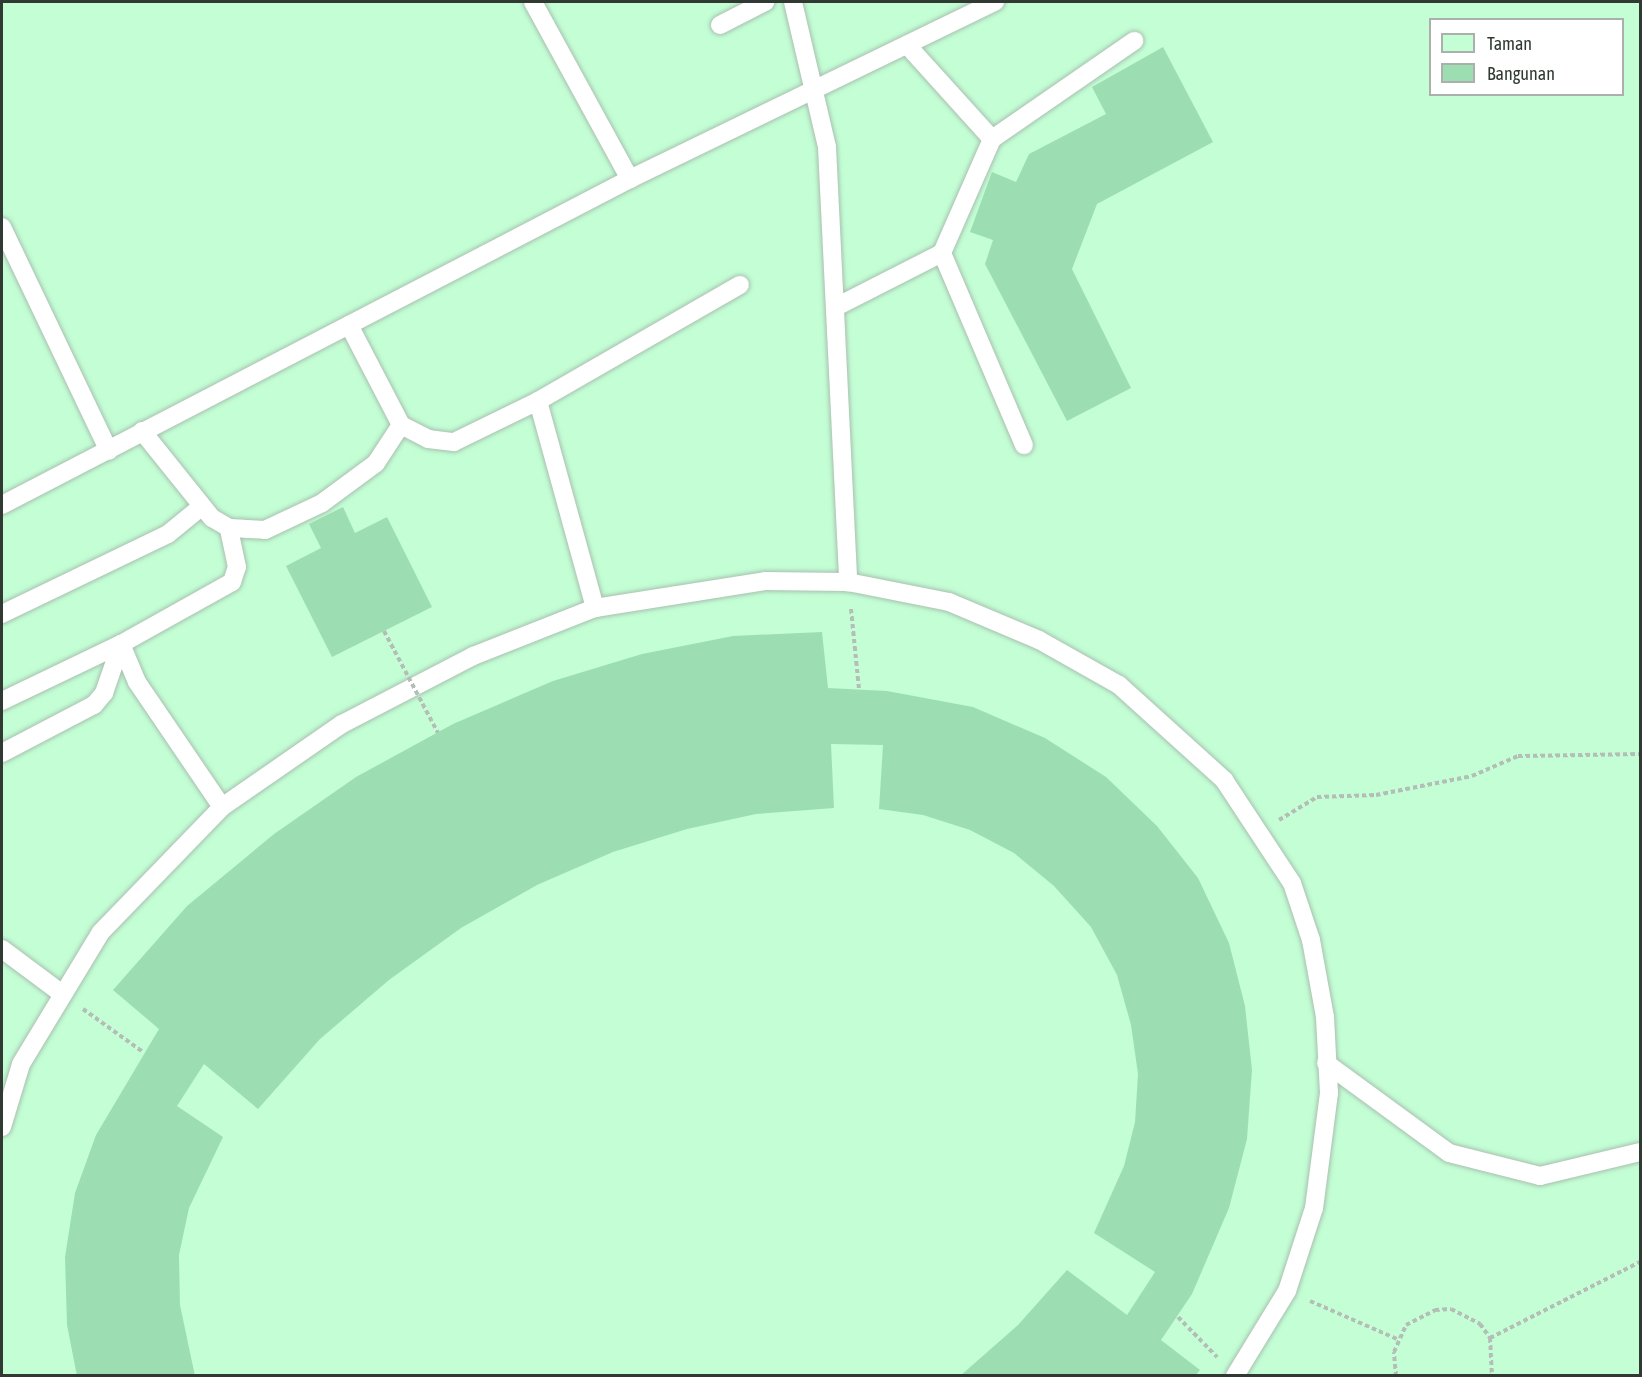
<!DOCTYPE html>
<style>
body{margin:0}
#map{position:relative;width:1642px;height:1377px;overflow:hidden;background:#f4fef7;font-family:"Asap Condensed",sans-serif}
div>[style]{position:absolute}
.green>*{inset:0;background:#c3fed5}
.building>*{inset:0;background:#9cdeb2}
.path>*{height:4px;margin-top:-2px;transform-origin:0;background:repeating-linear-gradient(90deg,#b4beb7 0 4.5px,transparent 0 7.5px)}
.roads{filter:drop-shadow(0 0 2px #a8c0af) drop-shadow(0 0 2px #a8c0af)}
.service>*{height:18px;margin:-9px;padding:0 9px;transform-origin:9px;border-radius:9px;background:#fff}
.path-bridge>*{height:4px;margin-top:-2px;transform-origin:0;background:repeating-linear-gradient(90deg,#b4beb7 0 4.5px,transparent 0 7.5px)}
span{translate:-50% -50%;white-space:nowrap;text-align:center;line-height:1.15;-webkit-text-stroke:6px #fff;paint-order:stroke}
.frame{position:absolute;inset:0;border:3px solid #303a33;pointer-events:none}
.legend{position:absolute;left:1429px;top:18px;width:195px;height:78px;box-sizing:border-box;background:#fff;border:2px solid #acb0ad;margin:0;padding:8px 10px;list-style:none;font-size:18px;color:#303a33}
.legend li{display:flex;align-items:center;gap:12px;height:30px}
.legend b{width:30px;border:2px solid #acb0ad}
</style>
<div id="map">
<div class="green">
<div style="clip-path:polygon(evenodd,2px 2px,1640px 2px,1640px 1375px,2px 1376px,2px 2px,1430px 20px,1622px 20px,1622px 94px,1430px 94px,1430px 20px)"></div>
</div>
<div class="building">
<div style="clip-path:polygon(1163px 47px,1213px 142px,1097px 204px,1072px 269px,1131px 388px,1067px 421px,985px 264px,993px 240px,970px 232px,992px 172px,1016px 182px,1029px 154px,1106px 114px,1092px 87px)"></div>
<div style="clip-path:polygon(343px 507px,355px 533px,387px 517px,432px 607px,332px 657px,286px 566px,321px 548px,309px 524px)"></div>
<div style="clip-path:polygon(822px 632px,828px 688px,887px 691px,973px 707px,1045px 738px,1106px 777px,1157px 826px,1198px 878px,1229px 943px,1245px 1006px,1252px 1070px,1247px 1139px,1229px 1208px,1192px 1294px,1161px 1340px,1200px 1370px,1195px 1376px,960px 1376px,1018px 1325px,1067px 1270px,1127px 1315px,1155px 1272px,1094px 1233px,1124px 1166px,1135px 1122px,1138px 1074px,1131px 1025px,1117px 975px,1091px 927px,1054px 886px,1014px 853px,970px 830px,923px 815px,879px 809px,883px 745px,831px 744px,834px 808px,756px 814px,687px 829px,613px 852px,537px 885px,461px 928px,389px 980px,320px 1039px,258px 1109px,204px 1064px,177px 1106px,223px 1137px,189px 1208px,179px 1255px,180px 1305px,195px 1376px,77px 1376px,67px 1325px,65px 1257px,75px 1193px,96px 1135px,159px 1029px,113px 990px,187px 906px,274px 834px,356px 777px,453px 724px,553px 681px,642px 654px,733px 636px)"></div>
</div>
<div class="path">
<div style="left:851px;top:609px;width:80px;rotate:84.3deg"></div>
<div style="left:1279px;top:820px;width:44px;rotate:-31.2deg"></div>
<div style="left:1317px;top:797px;width:59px;rotate:-1.9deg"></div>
<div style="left:1376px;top:795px;width:98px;rotate:-11.2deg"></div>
<div style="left:1472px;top:776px;width:50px;rotate:-23.5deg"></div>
<div style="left:1518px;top:756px;width:122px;rotate:-0.9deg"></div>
<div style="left:83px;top:1009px;width:74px;rotate:35.6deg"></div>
<div style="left:1310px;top:1301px;width:95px;rotate:23.6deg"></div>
<div style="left:1178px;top:1317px;width:56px;rotate:45.7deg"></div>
<div style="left:1490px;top:1338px;width:168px;rotate:-26.9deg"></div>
<div style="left:1396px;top:1376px;width:24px;rotate:-95deg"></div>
<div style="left:1394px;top:1352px;width:30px;rotate:-66deg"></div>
<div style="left:1406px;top:1325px;width:33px;rotate:-27deg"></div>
<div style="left:1435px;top:1310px;width:16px;rotate:-4deg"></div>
<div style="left:1451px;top:1309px;width:33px;rotate:27deg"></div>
<div style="left:1480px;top:1324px;width:17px;rotate:54deg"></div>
<div style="left:1490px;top:1338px;width:38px;rotate:87deg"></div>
</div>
<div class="roads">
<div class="service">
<div style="left:533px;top:2px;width:202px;rotate:61.3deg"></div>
<div style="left:793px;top:2px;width:149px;rotate:76.8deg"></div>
<div style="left:827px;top:147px;width:436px;rotate:87.2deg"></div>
<div style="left:720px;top:25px;width:51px;rotate:-27.1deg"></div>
<div style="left:907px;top:45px;width:127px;rotate:47.9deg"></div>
<div style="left:2px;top:227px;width:248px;rotate:64.5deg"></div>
<div style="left:942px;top:253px;width:209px;rotate:66.9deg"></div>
<div style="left:838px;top:306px;width:117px;rotate:-27deg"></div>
<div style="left:942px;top:253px;width:124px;rotate:-66.3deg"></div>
<div style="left:992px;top:139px;width:173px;rotate:-34.6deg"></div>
<div style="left:349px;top:325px;width:113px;rotate:62.5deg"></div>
<div style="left:401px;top:425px;width:30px;rotate:27deg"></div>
<div style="left:428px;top:439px;width:26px;rotate:7deg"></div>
<div style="left:454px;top:442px;width:93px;rotate:-26deg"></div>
<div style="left:538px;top:401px;width:233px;rotate:-29.9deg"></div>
<div style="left:538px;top:401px;width:215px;rotate:74.6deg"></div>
<div style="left:142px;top:431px;width:112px;rotate:51.2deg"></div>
<div style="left:212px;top:518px;width:20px;rotate:30deg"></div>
<div style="left:229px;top:528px;width:36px;rotate:3deg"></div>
<div style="left:265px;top:530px;width:63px;rotate:-25.3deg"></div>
<div style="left:322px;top:503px;width:67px;rotate:-36.5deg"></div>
<div style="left:376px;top:463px;width:45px;rotate:-56.7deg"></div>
<div style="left:2px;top:505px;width:708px;rotate:-27.43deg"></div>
<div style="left:630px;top:179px;width:406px;rotate:-25.9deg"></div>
<div style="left:2px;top:614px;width:184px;rotate:-25.7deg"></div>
<div style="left:168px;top:534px;width:43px;rotate:-39.3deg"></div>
<div style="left:121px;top:644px;width:41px;rotate:67.2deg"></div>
<div style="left:137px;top:682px;width:151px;rotate:55.8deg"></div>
<div style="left:2px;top:701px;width:132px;rotate:-25.6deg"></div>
<div style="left:121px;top:644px;width:127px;rotate:-29.2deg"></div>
<div style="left:232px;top:582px;width:16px;rotate:-72deg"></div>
<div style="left:237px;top:567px;width:40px;rotate:-102deg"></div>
<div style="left:2px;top:753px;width:104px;rotate:-27.6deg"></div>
<div style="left:94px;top:705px;width:16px;rotate:-50deg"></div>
<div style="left:104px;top:693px;width:52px;rotate:-70.9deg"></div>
<div style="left:2px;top:949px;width:74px;rotate:36.7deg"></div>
<div style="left:1326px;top:1063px;width:152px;rotate:36.2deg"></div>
<div style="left:1449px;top:1153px;width:94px;rotate:14.2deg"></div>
<div style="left:1540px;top:1176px;width:103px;rotate:-13.5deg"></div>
<div style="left:2px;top:1127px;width:66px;rotate:-73.2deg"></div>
<div style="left:21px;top:1064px;width:154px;rotate:-58.8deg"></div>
<div style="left:101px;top:932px;width:174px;rotate:-45.9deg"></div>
<div style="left:222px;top:807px;width:146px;rotate:-34.7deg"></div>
<div style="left:342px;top:724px;width:148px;rotate:-27.4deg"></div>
<div style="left:473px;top:656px;width:131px;rotate:-21.5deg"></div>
<div style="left:595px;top:608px;width:172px;rotate:-9deg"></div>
<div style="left:765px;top:581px;width:83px;rotate:0.7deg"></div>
<div style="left:848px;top:582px;width:103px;rotate:11.2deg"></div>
<div style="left:949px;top:602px;width:98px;rotate:22.9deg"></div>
<div style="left:1039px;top:640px;width:92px;rotate:29.4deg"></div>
<div style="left:1119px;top:685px;width:142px;rotate:42.1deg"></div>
<div style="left:1224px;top:780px;width:123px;rotate:56.6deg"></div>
<div style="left:1292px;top:883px;width:60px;rotate:71.6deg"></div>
<div style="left:1311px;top:940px;width:78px;rotate:79.7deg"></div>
<div style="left:1325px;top:1017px;width:76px;rotate:87deg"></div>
<div style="left:1329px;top:1093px;width:116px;rotate:97.4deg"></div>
<div style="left:1314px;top:1208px;width:87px;rotate:108deg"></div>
<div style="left:1287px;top:1291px;width:100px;rotate:121.5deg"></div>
</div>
</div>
<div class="path-bridge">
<div style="left:384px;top:631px;width:115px;rotate:62.1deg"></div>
</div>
<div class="frame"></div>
<ul class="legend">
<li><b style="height:16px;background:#c3fed5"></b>Taman</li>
<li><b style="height:16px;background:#9cdeb2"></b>Bangunan</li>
</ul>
</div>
